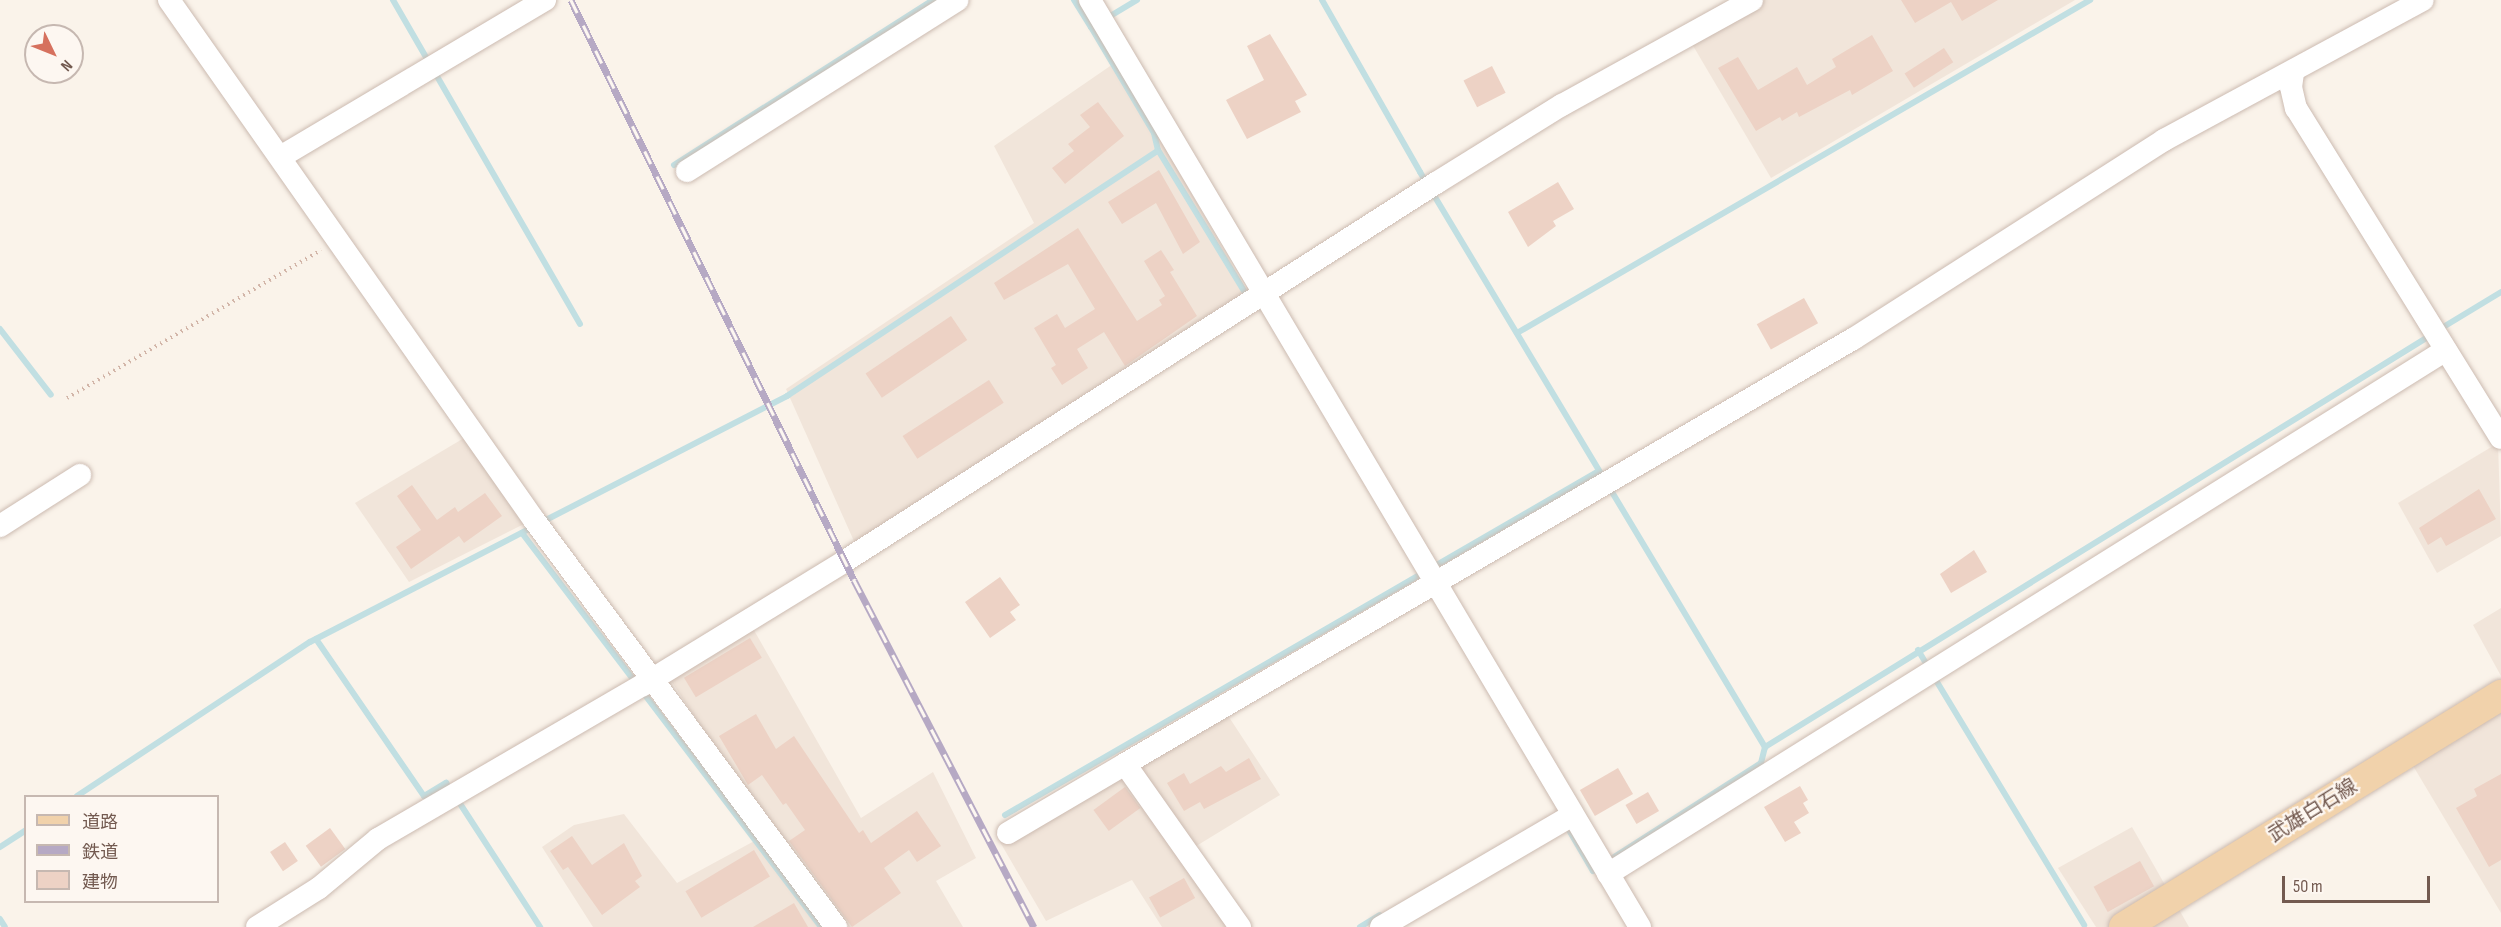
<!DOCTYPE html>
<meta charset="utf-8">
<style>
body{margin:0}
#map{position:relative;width:2501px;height:927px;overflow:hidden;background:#faf3ea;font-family:"Sofia Sans Condensed","Noto Sans JP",sans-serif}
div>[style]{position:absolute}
.residential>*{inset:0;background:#f1e5da}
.stream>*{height:6px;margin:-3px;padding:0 3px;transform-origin:3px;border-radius:3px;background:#c1dfe2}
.building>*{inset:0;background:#edd2c5;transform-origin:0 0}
.path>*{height:4px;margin-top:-2px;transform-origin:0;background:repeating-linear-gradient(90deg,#d2b5a8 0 1.5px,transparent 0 6px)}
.roads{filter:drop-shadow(0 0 2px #ccbbb1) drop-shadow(0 0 2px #ccbbb1)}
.minor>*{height:22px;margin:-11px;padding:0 11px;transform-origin:11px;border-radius:11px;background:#fff}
.major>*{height:30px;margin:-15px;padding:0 15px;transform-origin:15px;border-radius:15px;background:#f1d2ab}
.rail>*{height:7px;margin-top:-3.5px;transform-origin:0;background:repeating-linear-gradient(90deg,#fdf7f1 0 14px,#b6a9c4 0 28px);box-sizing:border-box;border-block:2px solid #b6a9c4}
span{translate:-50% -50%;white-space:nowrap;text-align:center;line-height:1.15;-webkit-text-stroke:4.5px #fdf7f1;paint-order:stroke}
.street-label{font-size:20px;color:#735a50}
.legend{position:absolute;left:24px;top:795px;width:195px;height:108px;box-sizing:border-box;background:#fdf7f1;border:2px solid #c6b8b1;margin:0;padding:8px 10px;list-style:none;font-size:18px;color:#735a50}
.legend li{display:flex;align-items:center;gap:12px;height:30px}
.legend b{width:30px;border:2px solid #c6b8b1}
.north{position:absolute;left:24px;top:24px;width:60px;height:60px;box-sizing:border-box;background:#fdf7f1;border:2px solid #c6b8b1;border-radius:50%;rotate:133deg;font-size:16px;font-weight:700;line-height:24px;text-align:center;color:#735a50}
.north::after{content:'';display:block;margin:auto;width:21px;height:27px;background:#d6715e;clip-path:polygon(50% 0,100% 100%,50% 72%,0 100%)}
.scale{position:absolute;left:2282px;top:876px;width:148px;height:27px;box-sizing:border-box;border:3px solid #735a50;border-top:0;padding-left:8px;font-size:18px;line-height:21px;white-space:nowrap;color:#735a50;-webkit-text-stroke:4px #fdf7f1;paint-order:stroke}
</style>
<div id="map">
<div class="residential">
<div style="clip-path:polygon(1732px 0,2075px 0,1771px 178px,1682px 27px)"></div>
<div style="clip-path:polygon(1116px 62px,1257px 308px,862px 559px,786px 389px,1034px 223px,994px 146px)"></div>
<div style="clip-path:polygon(464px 438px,524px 524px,409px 582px,355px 503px)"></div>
<div style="clip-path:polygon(2498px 443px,2501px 536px,2437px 573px,2398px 503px)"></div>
<div style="clip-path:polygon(2501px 608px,2501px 676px,2473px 625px)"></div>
<div style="clip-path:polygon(751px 625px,861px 818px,933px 772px,976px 858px,936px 881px,963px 927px,849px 927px,725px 763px,668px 676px)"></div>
<div style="clip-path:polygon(2501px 703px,2501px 913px,2409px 759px)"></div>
<div style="clip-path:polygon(1227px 714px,1280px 795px,1193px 848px,1248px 927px,1162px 927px,1132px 880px,1046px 921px,1000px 842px)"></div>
<div style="clip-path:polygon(624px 814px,677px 883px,758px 839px,823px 924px,818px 927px,593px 927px,542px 847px,574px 825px)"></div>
<div style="clip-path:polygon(2132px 827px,2189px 927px,2096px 927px,2058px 868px)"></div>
</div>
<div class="stream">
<div style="left:393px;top:0;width:374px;rotate:60deg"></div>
<div style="left:1074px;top:0;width:32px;rotate:58deg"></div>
<div style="left:1322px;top:0;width:198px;rotate:60.3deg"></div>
<div style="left:1420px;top:172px;width:671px;rotate:59.04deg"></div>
<div style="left:1765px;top:747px;width:783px;rotate:-31.74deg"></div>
<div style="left:1107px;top:18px;width:35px;rotate:-31deg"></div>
<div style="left:1098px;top:23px;width:8px;rotate:150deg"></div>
<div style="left:1091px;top:27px;width:123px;rotate:59.3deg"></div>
<div style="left:1154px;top:133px;width:17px;rotate:77deg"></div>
<div style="left:674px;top:165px;width:307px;rotate:-32.5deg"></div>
<div style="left:0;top:329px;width:83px;rotate:52.3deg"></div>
<div style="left:2440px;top:329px;width:71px;rotate:-31.2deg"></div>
<div style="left:1517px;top:333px;width:663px;rotate:-30.16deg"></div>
<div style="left:542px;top:522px;width:276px;rotate:-27.2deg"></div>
<div style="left:787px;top:396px;width:445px;rotate:-33.5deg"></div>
<div style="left:1158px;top:150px;width:165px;rotate:58.6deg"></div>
<div style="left:522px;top:533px;width:495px;rotate:52.8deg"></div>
<div style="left:316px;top:639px;width:191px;rotate:55.5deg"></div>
<div style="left:424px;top:796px;width:26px;rotate:-31deg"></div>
<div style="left:446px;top:783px;width:9px;rotate:58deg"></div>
<div style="left:1918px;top:650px;width:21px;rotate:59deg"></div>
<div style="left:1934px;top:677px;width:290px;rotate:58.8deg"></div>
<div style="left:77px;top:796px;width:279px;rotate:-33.5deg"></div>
<div style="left:310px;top:642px;width:251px;rotate:-27.3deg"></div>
<div style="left:457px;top:799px;width:153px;rotate:57deg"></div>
<div style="left:1005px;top:815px;width:686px;rotate:-30.08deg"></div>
<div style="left:1566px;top:825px;width:53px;rotate:59.6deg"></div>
<div style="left:1593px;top:871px;width:9px;rotate:-36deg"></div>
<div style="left:0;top:847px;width:31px;rotate:-33deg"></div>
<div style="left:1611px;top:859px;width:178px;rotate:-32.6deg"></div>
<div style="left:1761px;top:763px;width:16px;rotate:-76deg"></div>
<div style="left:0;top:919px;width:9px;rotate:58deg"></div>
<div style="left:1360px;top:927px;width:23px;rotate:-31deg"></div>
</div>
<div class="building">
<div style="clip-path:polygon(1901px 0,1998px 0,1962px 21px,1951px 2px,1915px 23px)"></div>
<div style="clip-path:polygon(1270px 34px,1307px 95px,1295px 101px,1301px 112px,1247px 139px,1226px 100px,1264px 80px,1247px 46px)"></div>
<div style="clip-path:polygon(1872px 35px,1893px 71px,1852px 95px,1850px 90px,1799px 117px,1797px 112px,1782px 121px,1780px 117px,1756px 131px,1718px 68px,1738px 57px,1758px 90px,1797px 67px,1807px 85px,1836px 67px,1832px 59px)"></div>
<div style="left:1944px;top:48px;width:17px;height:47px;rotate:57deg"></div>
<div style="left:1492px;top:66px;width:30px;height:32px;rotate:63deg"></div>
<div style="clip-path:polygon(1098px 102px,1124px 136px,1065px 184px,1052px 168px,1074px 151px,1068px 144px,1090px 127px,1080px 115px)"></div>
<div style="clip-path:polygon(1159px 170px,1200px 242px,1183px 254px,1156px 203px,1122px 224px,1108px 202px)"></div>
<div style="clip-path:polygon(1558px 182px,1574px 209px,1553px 221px,1556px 226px,1528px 247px,1508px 212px)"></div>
<div style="clip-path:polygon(1078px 228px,1137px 321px,1162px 305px,1159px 300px,1165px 296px,1144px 261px,1161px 250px,1174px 270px,1170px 272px,1197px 316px,1125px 366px,1104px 332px,1077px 349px,1088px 368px,1062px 385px,1051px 368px,1056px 365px,1034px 328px,1057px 314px,1065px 328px,1095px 309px,1068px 264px,1004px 300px,994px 283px)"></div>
<div style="left:1804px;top:298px;width:29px;height:54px;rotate:61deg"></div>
<div style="left:951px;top:316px;width:29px;height:103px;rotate:56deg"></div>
<div style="left:989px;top:380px;width:27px;height:103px;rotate:57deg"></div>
<div style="clip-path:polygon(412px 485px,437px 520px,455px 507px,458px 512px,485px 493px,502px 516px,464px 543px,459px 536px,411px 569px,396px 547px,421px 530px,397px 496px)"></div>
<div style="clip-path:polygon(2479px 489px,2496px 519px,2446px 546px,2441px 537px,2428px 545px,2419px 528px)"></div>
<div style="clip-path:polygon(1974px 550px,1987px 572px,1951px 593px,1940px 574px)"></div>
<div style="clip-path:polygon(1000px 577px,1020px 605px,1010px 612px,1016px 620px,990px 638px,965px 602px)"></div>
<div style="left:750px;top:638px;width:23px;height:77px;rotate:59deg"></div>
<div style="clip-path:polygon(756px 714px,776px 749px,794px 736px,859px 833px,863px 830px,871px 843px,917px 811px,941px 846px,917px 862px,909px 850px,884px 868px,901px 893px,852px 927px,789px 841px,805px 830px,786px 803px,783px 805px,762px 775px,748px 785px,719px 736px)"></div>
<div style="clip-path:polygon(1249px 758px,1261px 779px,1204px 809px,1200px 802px,1184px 811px,1167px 783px,1184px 773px,1190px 784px,1221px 766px,1226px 772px)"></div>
<div style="left:1618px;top:768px;width:30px;height:44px;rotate:60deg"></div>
<div style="clip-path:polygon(2501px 774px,2501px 860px,2489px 867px,2456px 808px,2477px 796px,2474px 789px)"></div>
<div style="clip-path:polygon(1800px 786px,1808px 800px,1803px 803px,1809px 813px,1794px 822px,1801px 833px,1785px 842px,1764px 807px)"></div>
<div style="left:1125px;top:787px;width:26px;height:39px;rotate:54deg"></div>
<div style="left:1648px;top:792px;width:22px;height:26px;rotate:60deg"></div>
<div style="left:330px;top:828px;width:26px;height:30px;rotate:54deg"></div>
<div style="clip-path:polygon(572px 836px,592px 865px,624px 843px,642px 876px,635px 881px,640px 887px,602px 915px,568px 867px,563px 870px,550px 851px)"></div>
<div style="left:285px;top:842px;width:23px;height:18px;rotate:56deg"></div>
<div style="left:754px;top:850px;width:31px;height:80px;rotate:59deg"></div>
<div style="left:2140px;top:861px;width:29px;height:53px;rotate:61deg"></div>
<div style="left:1184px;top:878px;width:23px;height:40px;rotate:61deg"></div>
<div style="clip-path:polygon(794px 903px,808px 927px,753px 927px)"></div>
</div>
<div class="path">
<div style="left:67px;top:398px;width:294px;rotate:-30.2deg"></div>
</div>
<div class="roads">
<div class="minor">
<div style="left:169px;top:0;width:635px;rotate:54.93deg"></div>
<div style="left:534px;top:520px;width:507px;rotate:53.42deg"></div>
<div style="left:1090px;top:0;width:1078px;rotate:59.32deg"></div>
<div style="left:2293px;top:73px;width:14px;rotate:98deg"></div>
<div style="left:2291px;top:87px;width:22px;rotate:77deg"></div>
<div style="left:2296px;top:108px;width:388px;rotate:58.2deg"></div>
<div style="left:282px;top:156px;width:306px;rotate:-30.7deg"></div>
<div style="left:687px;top:171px;width:320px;rotate:-32.3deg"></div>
<div style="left:0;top:526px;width:95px;rotate:-32.5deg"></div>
<div style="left:1008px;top:833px;width:136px;rotate:-30.5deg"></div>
<div style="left:1608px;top:874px;width:988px;rotate:-32.02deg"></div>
<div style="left:257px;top:927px;width:73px;rotate:-32.2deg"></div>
<div style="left:319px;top:888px;width:77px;rotate:-39.7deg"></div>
<div style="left:378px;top:839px;width:306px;rotate:-30.2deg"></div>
<div style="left:643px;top:685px;width:237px;rotate:-31.5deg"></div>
<div style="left:845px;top:561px;width:702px;rotate:-32.6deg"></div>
<div style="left:1436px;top:183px;width:148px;rotate:-31.8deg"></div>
<div style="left:1562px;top:105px;width:217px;rotate:-28.9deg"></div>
<div style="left:1240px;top:927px;width:199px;rotate:-125.2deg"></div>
<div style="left:1125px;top:764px;width:843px;rotate:-30.28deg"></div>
<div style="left:1853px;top:339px;width:369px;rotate:-32.6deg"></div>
<div style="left:2164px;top:140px;width:294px;rotate:-28.4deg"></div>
<div style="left:1381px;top:927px;width:222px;rotate:-30.3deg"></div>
</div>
<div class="major">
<div style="left:2124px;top:927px;width:443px;rotate:-31.6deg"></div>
</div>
</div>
<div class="rail">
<div style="left:571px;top:0;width:645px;rotate:63.99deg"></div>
<div style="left:854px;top:580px;width:391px;rotate:62.6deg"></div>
</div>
<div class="street-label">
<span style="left:2313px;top:811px;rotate:-32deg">武雄白石線</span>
</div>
<ul class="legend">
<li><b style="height:8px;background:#f1d2ab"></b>道路</li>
<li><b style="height:8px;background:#b6a9c4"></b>鉄道</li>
<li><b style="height:16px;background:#edd2c5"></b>建物</li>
</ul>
<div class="north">N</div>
<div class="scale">50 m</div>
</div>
